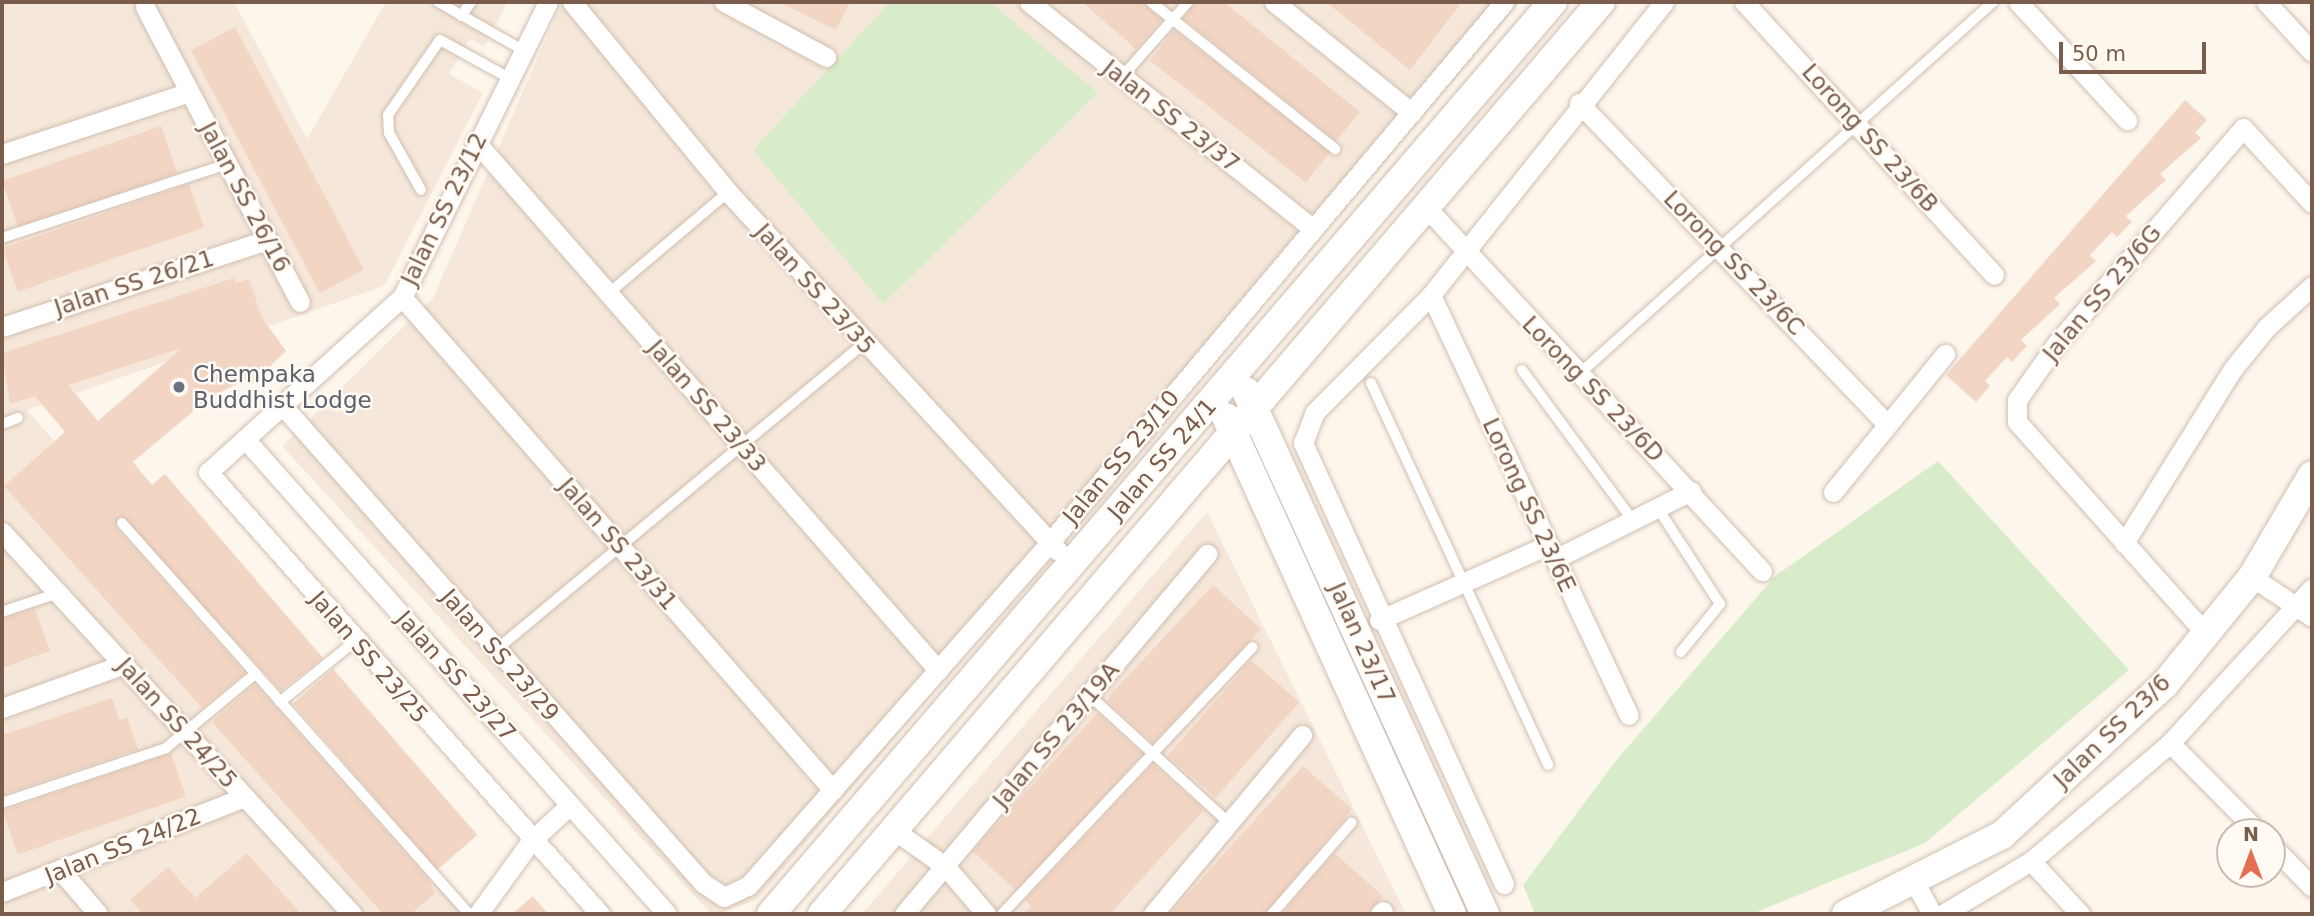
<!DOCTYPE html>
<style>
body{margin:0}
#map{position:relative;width:2314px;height:916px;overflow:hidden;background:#fdf6ec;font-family:"DejaVu Sans",sans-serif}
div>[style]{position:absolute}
.residential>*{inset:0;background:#f5e8da}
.green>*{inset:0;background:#d8ecc9}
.building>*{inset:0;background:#f3d5c3;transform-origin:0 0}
.roads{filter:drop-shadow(0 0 2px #d1beb0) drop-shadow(0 0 2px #d1beb0)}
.lane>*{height:10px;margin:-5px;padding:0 5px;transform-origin:5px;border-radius:5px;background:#fff}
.street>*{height:19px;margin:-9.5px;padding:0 9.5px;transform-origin:9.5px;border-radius:9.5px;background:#fff}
.secondary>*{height:28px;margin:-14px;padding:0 14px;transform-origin:14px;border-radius:14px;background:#fff}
.dots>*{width:19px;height:19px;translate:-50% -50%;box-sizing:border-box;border:4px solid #fffaf3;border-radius:50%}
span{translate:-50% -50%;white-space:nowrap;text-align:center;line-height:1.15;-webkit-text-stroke:5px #fffaf3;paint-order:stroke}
.street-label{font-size:23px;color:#7a5c4d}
.worship-label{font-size:23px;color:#5b616d}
.left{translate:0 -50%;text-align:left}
.frame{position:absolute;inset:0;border:4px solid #7a5c4d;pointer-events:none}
.north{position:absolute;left:2216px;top:818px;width:70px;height:70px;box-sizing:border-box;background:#fffaf3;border:2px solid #cabbb1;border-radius:50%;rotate:0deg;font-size:19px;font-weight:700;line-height:28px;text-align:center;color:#7a5c4d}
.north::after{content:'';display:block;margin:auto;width:24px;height:32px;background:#e76f51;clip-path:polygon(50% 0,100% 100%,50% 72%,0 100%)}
.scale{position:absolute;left:2059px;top:42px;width:147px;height:32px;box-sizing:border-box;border:4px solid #7a5c4d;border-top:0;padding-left:9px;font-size:21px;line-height:24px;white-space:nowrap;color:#7a5c4d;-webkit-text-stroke:5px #fffaf3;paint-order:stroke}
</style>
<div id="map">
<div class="residential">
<div style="clip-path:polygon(2px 2px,234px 2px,307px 139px,386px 2px,507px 2px,484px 47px,470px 39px,449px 74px,483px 93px,384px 286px,27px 410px,469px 914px,2px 914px)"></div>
<div style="clip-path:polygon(562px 2px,1520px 2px,758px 899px,718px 914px,711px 914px,282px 446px,433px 298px)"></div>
<div style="clip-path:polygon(1207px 512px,1406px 914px,862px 914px)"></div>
</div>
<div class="green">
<div style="clip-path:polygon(890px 2px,990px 2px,1098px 93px,883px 304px,753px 150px)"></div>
<div style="clip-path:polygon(1938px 461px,2129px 670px,1925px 843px,1752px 914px,1535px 914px,1523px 885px,1615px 762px,1775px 576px)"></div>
</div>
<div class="building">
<div style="clip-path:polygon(779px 2px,850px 2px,836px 30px)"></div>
<div style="clip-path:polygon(1082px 2px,1144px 2px,1162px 20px,1136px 49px)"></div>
<div style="clip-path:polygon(1195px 2px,1224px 2px,1360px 112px,1336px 141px,1183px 18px)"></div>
<div style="clip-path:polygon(1326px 2px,1462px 2px,1410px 70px)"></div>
<div style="left:235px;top:27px;width:275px;height:50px;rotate:62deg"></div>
<div style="left:1174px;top:30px;width:198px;height:39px;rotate:38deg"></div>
<div style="clip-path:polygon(2185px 100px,2207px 120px,2195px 133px,2201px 138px,2160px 174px,2166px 180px,2126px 216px,2132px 222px,2117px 237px,2112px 232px,2090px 255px,2096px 261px,2054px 298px,2060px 304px,2021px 340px,2027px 346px,2012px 362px,2007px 357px,1985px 381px,1990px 386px,1976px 402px,1946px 375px)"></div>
<div style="left:161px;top:126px;width:50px;height:168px;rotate:71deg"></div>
<div style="left:189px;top:184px;width:46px;height:197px;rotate:71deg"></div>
<div style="clip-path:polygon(evenodd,234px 278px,236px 283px,249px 279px,262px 318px,286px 351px,251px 385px,247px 379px,209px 398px,133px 462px,152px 485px,165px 474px,323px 658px,281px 691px,120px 516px,116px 528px,245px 673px,202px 708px,4px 486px,65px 432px,35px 396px,10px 404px,2px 353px,234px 278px,182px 348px,98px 421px,68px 385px,78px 382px,182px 348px)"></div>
<div style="clip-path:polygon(1213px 585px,1261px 629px,1153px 743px,1108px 702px,1109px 696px)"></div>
<div style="clip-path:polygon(35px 609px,50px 651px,2px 668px,2px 619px)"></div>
<div style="left:1251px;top:660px;width:64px;height:127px;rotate:41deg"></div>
<div style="left:333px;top:669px;width:220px;height:53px;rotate:49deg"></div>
<div style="clip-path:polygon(255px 684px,427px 878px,435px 893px,411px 914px,383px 914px,212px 722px)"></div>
<div style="clip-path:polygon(112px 698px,119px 720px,127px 717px,138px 749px,2px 795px,2px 735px)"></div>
<div style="left:1097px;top:713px;width:61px;height:186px;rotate:42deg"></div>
<div style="left:171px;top:753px;width:46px;height:178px;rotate:71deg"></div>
<div style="clip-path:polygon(1153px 764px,1204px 810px,1110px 914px,1023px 914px,1031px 906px,1025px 900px)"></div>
<div style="clip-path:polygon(1303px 766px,1352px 809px,1265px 914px,1170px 914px)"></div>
<div style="clip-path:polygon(247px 853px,301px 914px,143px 914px,130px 900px,168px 867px,195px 898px)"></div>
<div style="clip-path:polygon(1334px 853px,1383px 896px,1367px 914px,1282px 914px)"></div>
<div style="clip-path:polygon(533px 896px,548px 914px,512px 914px)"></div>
</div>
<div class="roads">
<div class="lane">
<div style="left:438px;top:2px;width:98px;rotate:29.5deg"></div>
<div style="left:1151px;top:2px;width:236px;rotate:38.6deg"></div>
<div style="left:461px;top:16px;width:17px;rotate:-54deg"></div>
<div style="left:1121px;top:78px;width:101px;rotate:-48.6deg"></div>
<div style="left:421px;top:190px;width:65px;rotate:-119.3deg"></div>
<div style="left:389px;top:133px;width:18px;rotate:-93deg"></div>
<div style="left:388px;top:115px;width:91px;rotate:-55.3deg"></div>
<div style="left:440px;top:40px;width:79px;rotate:28.8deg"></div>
<div style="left:2px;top:238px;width:237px;rotate:-18.2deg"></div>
<div style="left:609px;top:293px;width:156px;rotate:-40.3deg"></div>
<div style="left:1522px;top:370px;width:185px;rotate:53.6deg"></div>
<div style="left:1578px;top:375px;width:558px;rotate:-41.95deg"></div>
<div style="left:1371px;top:383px;width:421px;rotate:65.1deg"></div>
<div style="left:2px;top:424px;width:17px;rotate:-21deg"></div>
<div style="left:1657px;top:507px;width:116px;rotate:57deg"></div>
<div style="left:1720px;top:604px;width:62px;rotate:129.1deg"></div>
<div style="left:122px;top:523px;width:523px;rotate:48.41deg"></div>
<div style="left:2px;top:612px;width:59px;rotate:-18.7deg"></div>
<div style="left:496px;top:650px;width:479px;rotate:-39.8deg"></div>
<div style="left:1089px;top:695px;width:190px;rotate:42.4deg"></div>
<div style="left:280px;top:702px;width:97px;rotate:-39.1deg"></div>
<div style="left:2px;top:803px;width:173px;rotate:-18.5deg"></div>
<div style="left:166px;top:748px;width:116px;rotate:-39.7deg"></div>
<div style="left:1002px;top:914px;width:366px;rotate:-46.8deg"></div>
<div style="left:1272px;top:914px;width:121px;rotate:-49deg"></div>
</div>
<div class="street">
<div style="left:548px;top:2px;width:329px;rotate:116.3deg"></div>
<div style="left:402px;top:297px;width:261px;rotate:137.9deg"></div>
<div style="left:208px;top:472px;width:591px;rotate:48.43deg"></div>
<div style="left:572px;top:2px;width:246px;rotate:50.6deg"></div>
<div style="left:728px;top:192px;width:488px;rotate:47.4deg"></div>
<div style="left:724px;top:2px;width:116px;rotate:28.3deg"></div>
<div style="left:1029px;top:2px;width:364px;rotate:38.6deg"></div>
<div style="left:1274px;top:2px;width:177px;rotate:38.8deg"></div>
<div style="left:1744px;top:2px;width:370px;rotate:47.5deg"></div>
<div style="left:2018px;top:2px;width:161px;rotate:47.3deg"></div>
<div style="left:2266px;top:2px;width:68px;rotate:47.4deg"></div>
<div style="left:145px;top:7px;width:333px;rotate:62.3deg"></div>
<div style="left:1579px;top:103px;width:445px;rotate:46.2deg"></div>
<div style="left:476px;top:142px;width:702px;rotate:48.81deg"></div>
<div style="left:2px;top:154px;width:197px;rotate:-18.3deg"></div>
<div style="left:1425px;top:206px;width:497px;rotate:47.3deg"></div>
<div style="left:1431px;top:295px;width:464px;rotate:64.8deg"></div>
<div style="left:402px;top:297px;width:655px;rotate:48.84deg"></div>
<div style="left:2px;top:327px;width:279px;rotate:-18.2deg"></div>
<div style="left:282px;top:405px;width:637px;rotate:48.63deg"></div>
<div style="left:703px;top:883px;width:25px;rotate:34deg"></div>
<div style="left:724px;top:897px;width:26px;rotate:-25deg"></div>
<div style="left:748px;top:886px;width:458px;rotate:-48.7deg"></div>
<div style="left:1050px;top:542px;width:705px;rotate:-49.94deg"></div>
<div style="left:245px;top:439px;width:635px;rotate:48.38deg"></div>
<div style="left:1833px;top:492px;width:178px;rotate:-50.9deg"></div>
<div style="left:2px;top:532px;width:518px;rotate:47.5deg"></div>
<div style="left:2124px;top:543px;width:204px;rotate:-58deg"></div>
<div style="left:2232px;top:370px;width:55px;rotate:-50.9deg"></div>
<div style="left:2267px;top:327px;width:61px;rotate:-42.3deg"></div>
<div style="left:1555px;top:559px;width:152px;rotate:-26.6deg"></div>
<div style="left:2252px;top:577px;width:72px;rotate:33.7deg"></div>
<div style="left:1379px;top:620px;width:185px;rotate:-23.9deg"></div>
<div style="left:2207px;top:635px;width:285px;rotate:-131.7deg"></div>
<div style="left:2017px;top:422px;width:22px;rotate:-90deg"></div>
<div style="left:2017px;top:400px;width:70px;rotate:-54.9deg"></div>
<div style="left:2057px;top:343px;width:284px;rotate:-49.1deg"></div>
<div style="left:2243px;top:128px;width:102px;rotate:47.4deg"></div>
<div style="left:2px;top:708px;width:130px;rotate:-19.8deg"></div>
<div style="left:2170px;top:743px;width:125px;rotate:45.3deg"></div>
<div style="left:894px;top:830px;width:64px;rotate:35.4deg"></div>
<div style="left:946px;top:867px;width:62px;rotate:49.6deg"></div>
<div style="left:2272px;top:846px;width:57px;rotate:45.7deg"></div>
<div style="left:2031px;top:861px;width:72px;rotate:47.2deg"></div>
<div style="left:62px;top:872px;width:55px;rotate:49.4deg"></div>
<div style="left:1915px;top:883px;width:35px;rotate:61deg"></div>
<div style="left:1504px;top:884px;width:485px;rotate:-114.5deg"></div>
<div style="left:1303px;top:443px;width:33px;rotate:-69deg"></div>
<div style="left:1315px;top:412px;width:165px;rotate:-45.2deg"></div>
<div style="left:1431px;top:295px;width:374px;rotate:-51.5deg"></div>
<div style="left:2px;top:892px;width:260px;rotate:-21.4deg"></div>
<div style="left:478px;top:914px;width:90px;rotate:-54deg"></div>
<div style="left:531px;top:841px;width:53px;rotate:-42.7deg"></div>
<div style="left:904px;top:914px;width:471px;rotate:-49.9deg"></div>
<div style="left:1153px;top:914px;width:233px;rotate:-50.2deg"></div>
<div style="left:1380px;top:914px;width:4px;rotate:-45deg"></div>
<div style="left:1943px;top:914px;width:103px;rotate:-31.1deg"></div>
<div style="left:2031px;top:861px;width:182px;rotate:-40.3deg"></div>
<div style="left:2170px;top:743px;width:210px;rotate:-47.5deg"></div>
</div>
<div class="secondary">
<div style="left:1246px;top:391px;width:575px;rotate:65.44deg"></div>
<div style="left:1226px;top:417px;width:546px;rotate:65.55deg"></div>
<div style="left:771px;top:914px;width:1201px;rotate:-49.39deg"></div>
<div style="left:822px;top:914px;width:1199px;rotate:-49.5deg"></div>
<div style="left:1846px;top:914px;width:175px;rotate:-26.9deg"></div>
<div style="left:2002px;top:835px;width:221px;rotate:-42.8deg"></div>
<div style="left:2164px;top:685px;width:139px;rotate:-50.8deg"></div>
<div style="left:2252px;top:577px;width:118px;rotate:-59.5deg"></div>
</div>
</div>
<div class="dots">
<div style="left:179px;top:387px;background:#6b7280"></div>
</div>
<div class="street-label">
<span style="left:1171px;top:116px;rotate:38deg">Jalan SS 23/37</span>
<span style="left:1870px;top:138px;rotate:48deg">Lorong SS 23/6B</span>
<span style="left:245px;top:197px;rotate:62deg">Jalan SS 26/16</span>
<span style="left:444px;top:209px;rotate:-64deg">Jalan SS 23/12</span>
<span style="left:1734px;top:263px;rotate:46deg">Lorong SS 23/6C</span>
<span style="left:134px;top:283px;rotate:-18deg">Jalan SS 26/21</span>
<span style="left:815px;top:289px;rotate:48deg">Jalan SS 23/35</span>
<span style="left:2102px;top:293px;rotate:-50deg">Jalan SS 23/6G</span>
<span style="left:1593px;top:389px;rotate:46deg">Lorong SS 23/6D</span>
<span style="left:707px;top:406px;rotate:49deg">Jalan SS 23/33</span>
<span style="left:1121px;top:457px;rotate:-50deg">Jalan SS 23/10</span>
<span style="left:1162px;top:459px;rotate:-49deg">Jalan SS 24/1</span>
<span style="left:1529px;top:505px;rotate:65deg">Lorong SS 23/6E</span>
<span style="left:618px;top:544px;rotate:49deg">Jalan SS 23/31</span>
<span style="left:1362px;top:643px;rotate:66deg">Jalan 23/17</span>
<span style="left:500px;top:655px;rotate:49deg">Jalan SS 23/29</span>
<span style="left:369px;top:657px;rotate:49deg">Jalan SS 23/25</span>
<span style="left:456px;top:676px;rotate:48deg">Jalan SS 23/27</span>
<span style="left:177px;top:723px;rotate:48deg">Jalan SS 24/25</span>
<span style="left:2112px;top:731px;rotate:-44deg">Jalan SS 23/6</span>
<span style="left:1056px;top:735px;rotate:-50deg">Jalan SS 23/19A</span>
<span style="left:123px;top:846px;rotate:-22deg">Jalan SS 24/22</span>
</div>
<div class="worship-label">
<span class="left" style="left:193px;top:387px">Chempaka<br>Buddhist Lodge</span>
</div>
<div class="frame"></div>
<div class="north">N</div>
<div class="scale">50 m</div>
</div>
